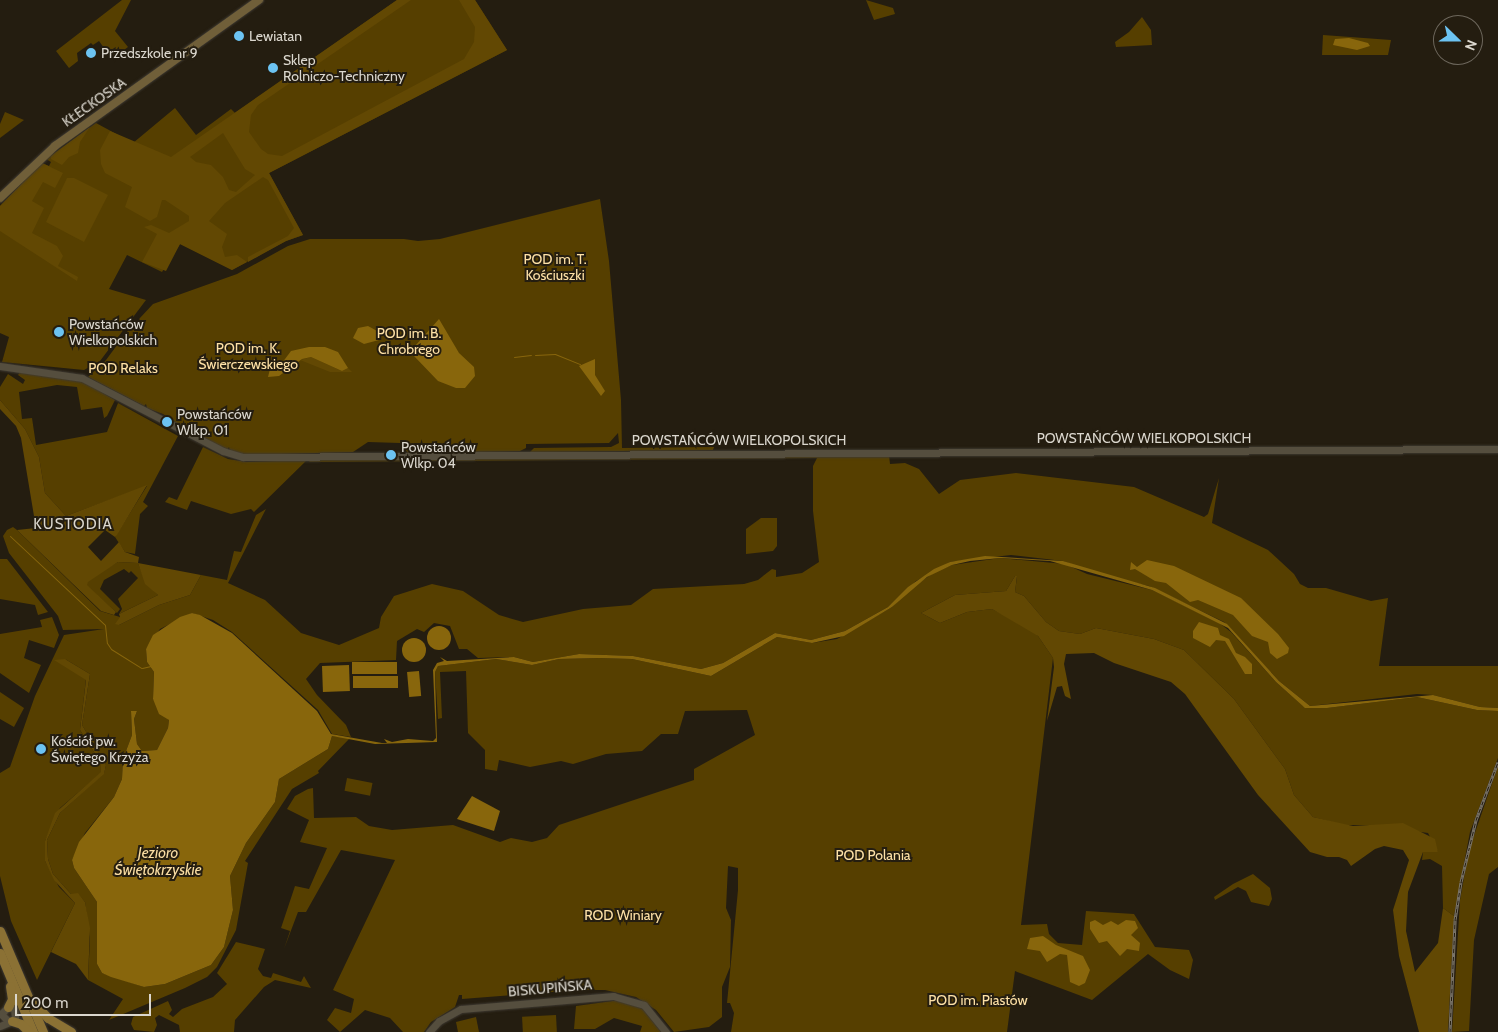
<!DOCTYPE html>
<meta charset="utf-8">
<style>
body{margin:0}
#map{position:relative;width:1498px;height:1032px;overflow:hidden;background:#241d10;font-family:Cabin,sans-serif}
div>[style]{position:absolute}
.green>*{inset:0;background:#563f00;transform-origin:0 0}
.forest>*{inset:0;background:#624803}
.water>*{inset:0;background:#88660c;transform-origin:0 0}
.round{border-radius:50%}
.stream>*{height:1px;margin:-0.5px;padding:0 0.5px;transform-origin:0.5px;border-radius:0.5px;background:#88660c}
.roads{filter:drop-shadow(0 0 1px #3e3931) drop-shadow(0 0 1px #3e3931)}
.tertiary>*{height:7px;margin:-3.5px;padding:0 3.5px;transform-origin:3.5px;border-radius:3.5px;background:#554e3e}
.secondary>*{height:8px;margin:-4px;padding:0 4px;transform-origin:4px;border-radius:4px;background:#705f39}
.primary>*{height:9px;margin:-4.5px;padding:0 4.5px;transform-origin:4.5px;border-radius:4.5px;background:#8b7134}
.rail>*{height:3px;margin-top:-1.5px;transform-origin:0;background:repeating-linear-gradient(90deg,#241d10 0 4px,#7c766b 0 8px);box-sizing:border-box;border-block:1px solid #7c766b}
.dots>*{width:14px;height:14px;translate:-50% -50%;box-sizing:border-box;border:2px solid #241d10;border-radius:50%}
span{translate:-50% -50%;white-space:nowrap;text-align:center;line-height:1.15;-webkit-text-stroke:4px #241d10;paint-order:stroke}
.poi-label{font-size:14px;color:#dbd7ce}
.left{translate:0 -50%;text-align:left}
.street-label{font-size:14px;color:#dbd7ce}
.park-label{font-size:14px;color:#fee1a6}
.neighbourhood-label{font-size:15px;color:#dbd7ce;letter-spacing:1px}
.water-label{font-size:15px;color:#fbdea3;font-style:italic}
.north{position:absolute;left:1433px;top:15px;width:50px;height:50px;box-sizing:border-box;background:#241d10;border:1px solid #6d675c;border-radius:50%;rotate:112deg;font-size:14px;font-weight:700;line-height:20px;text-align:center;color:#dbd7ce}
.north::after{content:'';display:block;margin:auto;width:18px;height:22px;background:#6cc3f2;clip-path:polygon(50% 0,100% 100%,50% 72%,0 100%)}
.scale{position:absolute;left:15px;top:994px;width:136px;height:22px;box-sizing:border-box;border:2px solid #dbd7ce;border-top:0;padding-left:6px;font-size:15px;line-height:18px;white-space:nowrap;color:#dbd7ce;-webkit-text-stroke:4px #241d10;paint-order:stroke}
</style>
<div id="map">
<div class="green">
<div style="clip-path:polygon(122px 0,131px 0,115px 31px,128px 47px,112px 59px,99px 41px,93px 45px,91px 43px,77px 53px,78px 61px,69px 68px,56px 51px)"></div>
<div style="clip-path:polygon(397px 0,475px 0,507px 50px,269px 173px,303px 235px,286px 241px,232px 270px,180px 244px,162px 272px,127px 255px,109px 289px,146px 300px,100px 361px,84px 370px,2px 362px,9px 337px,0 333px,0 206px,42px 163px,49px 166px,51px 162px,46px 159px,96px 123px,133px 143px,175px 108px,196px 135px,231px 109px,235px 113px)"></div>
<div style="clip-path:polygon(866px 0,893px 8px,895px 14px,874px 20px)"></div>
<div style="clip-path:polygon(1142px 17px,1151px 30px,1152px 45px,1116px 47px,1115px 42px,1129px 32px)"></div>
<div style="clip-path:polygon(1323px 35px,1391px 40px,1388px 55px,1322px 55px)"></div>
<div style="clip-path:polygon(5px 112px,24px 120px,0 138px,0 124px)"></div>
<div style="clip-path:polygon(600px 199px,609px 261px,621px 400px,622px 448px,714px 447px,713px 450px,530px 452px,534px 448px,611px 447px,619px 443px,618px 433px,609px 443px,526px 444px,526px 448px,520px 451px,408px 453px,400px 443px,368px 442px,353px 452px,244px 455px,230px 452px,229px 447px,227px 451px,191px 433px,163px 414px,147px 408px,146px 404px,144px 406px,88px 377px,106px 360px,126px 333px,153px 304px,237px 274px,288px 246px,310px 239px,404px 239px,418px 241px,440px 239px)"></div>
<div style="clip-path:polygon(20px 372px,84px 382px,115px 400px,107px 416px,100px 421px,104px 418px,102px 407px,81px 410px,77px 387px,57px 385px,19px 392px,22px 419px,32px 418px,36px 445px,107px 432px,118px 403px,178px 436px,143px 502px,148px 506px,140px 514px,135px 554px,125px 552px,115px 537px,147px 486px,66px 516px,45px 493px,39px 457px,25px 429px,0 400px,0 387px,8px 374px,23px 384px,25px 380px,18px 375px)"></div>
<div style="clip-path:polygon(203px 447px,228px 459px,247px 462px,307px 460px,254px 512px,251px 509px,231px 514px,191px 501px,187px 510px,165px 502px,169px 497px,177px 500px)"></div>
<div style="clip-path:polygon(889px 455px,890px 464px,905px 463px,919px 469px,939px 494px,960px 480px,1016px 473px,1134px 487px,1204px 517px,1208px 514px,1219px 478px,1212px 523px,1268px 550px,1294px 574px,1300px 584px,1308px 588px,1326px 588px,1371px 601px,1388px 598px,1379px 666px,1498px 666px,1498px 708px,1480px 707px,1433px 695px,1417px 694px,1310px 706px,1279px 681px,1224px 622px,1149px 586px,1105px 576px,1063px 561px,1011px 555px,950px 562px,916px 581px,888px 607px,845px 631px,811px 640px,775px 633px,723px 663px,701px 669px,633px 656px,579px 654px,533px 662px,514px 657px,478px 658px,467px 649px,459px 649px,450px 626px,434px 623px,424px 632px,417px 629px,397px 641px,396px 660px,320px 663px,306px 679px,317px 695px,346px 725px,351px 737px,332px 734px,318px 710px,232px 632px,213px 620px,192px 613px,160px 629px,146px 649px,147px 662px,154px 672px,153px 699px,169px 720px,168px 728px,157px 750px,142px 751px,137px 744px,134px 719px,137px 711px,131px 711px,132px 735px,123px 759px,122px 779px,114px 797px,85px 833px,72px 860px,74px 868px,97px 902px,97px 964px,102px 973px,144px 987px,165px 984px,211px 965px,224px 947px,233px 910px,230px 876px,246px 843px,275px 802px,279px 779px,328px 749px,332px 736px,350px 738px,318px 771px,319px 773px,292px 789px,245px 861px,248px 863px,236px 930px,217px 967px,207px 977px,185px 988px,109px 1020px,123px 999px,88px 980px,90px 937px,85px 902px,79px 895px,71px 894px,53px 874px,48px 859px,47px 840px,60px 813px,104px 773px,106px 765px,82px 725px,90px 674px,65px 659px,86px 679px,80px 730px,101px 763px,101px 773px,60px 808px,45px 841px,45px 861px,59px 887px,75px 903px,37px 980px,11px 921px,0 876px,0 773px,10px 767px,35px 696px,64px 635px,104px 629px,63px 630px,58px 616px,9px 553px,3px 536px,7px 530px,13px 527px,17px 530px,100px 611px,120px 617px,119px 625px,159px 605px,190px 595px,201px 575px,227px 580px,234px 551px,241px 552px,256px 515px,266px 509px,228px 583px,265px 600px,301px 633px,339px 645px,379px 628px,381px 617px,394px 596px,432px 584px,463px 591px,499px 615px,523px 622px,583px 609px,631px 605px,653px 589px,744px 584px,758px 580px,772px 569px,776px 570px,776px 577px,802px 573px,819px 562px,813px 511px,813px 466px,817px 458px,309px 462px,312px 458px)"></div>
<div style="clip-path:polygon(761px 518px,777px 518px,777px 546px,773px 551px,746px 554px,746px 529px)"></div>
<div style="clip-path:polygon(1000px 558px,1065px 564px,1087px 574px,1152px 590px,1218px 622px,1231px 632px,1276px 682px,1303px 706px,1327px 708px,1417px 697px,1477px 710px,1498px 711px,1498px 758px,1470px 832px,1454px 916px,1443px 908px,1442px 866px,1430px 859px,1422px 860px,1423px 852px,1438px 852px,1428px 833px,1372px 825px,1344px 825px,1313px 817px,1294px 795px,1285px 769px,1234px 699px,1184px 650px,1154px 639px,1096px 628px,1080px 634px,1059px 631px,1046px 622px,1024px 596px,1015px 592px,1017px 577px,1015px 576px,1006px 591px,955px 595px,921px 613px,940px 623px,967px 612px,992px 609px,1029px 628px,1038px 636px,1053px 658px,1021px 925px,1047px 924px,1049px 934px,1058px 943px,1082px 945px,1086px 911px,1134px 914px,1155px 947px,1189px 950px,1193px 960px,1189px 979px,1170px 970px,1148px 954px,1092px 1000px,1015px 971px,1007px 1032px,731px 1032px,734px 1013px,730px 1003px,727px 1003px,738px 890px,738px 868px,728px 866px,726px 908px,731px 920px,730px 967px,722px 987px,722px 1017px,709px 1027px,674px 1032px,656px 1010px,636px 997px,605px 990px,578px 990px,462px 999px,462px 995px,459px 995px,455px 1007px,431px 1022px,424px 1032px,403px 1032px,390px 1018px,365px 1010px,340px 1032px,327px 1020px,335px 1008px,351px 1013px,354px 999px,333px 990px,395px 860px,341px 850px,306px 912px,298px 912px,284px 949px,290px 931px,281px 928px,295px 886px,309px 889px,327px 848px,300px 842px,309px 820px,287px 809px,295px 796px,308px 789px,313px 788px,314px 818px,356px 817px,369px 826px,392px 830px,453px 825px,500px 842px,511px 838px,532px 842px,547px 838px,559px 825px,694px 780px,694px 769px,755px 735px,747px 710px,685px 711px,678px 734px,661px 734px,642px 751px,606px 754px,573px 764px,561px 761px,530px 767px,499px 760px,497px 771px,485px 769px,485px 750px,468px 733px,466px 671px,440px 672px,442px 718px,438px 719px,435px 672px,438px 666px,496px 659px,532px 665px,559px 659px,599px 658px,632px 659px,711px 676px,777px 637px,812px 643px,837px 639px,892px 607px,914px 586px,935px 572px,952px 565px)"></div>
<div style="clip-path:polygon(0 559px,7px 559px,48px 612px,38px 615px,35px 605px,0 599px)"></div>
<div style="clip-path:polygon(118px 562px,138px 563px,145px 581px,158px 595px,119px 614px,122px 609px,118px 599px,138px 578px,131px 571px,129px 573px,124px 569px,104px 580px,100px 589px,120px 609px,117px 613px,86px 585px,89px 578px)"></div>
<div style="clip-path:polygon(52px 617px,59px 635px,54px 648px,29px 640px,24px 658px,41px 665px,29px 693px,0 673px,0 634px,42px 627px,40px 620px)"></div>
<div style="clip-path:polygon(0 692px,24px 708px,14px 727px,0 719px)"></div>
<div style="clip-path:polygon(1498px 766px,1498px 867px,1489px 874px,1474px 940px,1469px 1031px,1452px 1032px,1460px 900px,1469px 850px)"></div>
<div style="left:347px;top:778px;width:26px;height:13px;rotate:11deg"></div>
<div style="clip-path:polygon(1253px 874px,1270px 888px,1272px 899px,1269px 906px,1251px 902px,1246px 891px,1238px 887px,1215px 900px,1214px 897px,1233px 884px)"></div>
<div style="clip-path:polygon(236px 942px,265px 949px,258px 969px,263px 976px,271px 978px,273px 973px,301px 982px,304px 976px,311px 988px,275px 980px,264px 987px,235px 1020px,234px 1032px,180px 1032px,179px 1025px,159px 1015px,155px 1018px,157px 1025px,154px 1032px,134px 1030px,131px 1024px,133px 1017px,168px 1001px,172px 1010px,169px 1014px,173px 1017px,182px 1009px,213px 997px,227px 984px,217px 973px)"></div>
<div style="clip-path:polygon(620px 1000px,643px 1009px,661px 1032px,640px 1032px,642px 1026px,614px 1018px,595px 1029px,574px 1029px,576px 1006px)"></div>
<div style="left:556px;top:1015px;width:17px;height:34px;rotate:87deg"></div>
<div style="clip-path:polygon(476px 1017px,479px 1032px,458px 1032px,456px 1022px)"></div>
</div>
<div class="forest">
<div style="clip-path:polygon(evenodd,397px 0,411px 0,258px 105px,251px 115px,249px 132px,261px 149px,268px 154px,282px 156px,464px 59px,474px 42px,475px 27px,459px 0,475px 0,507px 50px,269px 173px,303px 235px,286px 241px,248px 262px,248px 257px,288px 236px,294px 228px,268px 180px,263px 177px,225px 203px,209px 221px,227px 234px,222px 247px,225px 257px,237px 255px,247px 262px,232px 270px,180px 244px,166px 271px,142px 262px,157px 234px,144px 227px,151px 225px,169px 233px,189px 221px,189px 216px,165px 200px,162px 200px,157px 217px,150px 221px,125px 207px,132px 187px,105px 173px,101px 164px,100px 150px,110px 131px,171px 157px,397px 0,223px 133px,245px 169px,255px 175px,236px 192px,229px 190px,223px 177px,211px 165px,196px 162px,190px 157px,223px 133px)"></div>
<div style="clip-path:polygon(90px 127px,80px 142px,78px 153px,69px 157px,62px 165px,51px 159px,51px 156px)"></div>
<div style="clip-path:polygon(42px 163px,63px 173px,55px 188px,43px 182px,32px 201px,44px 208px,32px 233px,57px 246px,63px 256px,58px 266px,78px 277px,77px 281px,0 231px,0 206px)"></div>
<div style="clip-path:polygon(67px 178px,74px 178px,108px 195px,84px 242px,46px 222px)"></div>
<div style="clip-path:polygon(311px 357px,342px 371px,348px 368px,352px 372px,330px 372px,300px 360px)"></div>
<div style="clip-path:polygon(0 400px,25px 429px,39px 457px,45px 493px,66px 516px,147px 485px,117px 535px,115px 537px,105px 530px,88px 547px,101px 561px,119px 542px,125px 552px,139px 557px,138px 563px,201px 575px,190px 595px,159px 605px,119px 625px,115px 624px,120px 617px,119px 614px,158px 595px,145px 584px,138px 563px,118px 562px,88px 582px,87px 585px,116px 612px,114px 615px,101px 611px,17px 530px,36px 528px,21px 438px,16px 426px,0 409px)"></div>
<div style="clip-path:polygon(1015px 576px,1017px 576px,1015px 592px,1024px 596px,1046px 622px,1059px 631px,1080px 634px,1096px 628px,1154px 639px,1184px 650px,1234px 699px,1285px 769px,1294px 795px,1313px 817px,1353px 826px,1403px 823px,1435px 839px,1438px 852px,1423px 852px,1408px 892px,1406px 931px,1415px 972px,1438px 943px,1443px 908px,1454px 916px,1448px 1032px,1419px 1032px,1399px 956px,1393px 910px,1409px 860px,1403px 850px,1384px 846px,1375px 849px,1351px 866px,1347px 860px,1339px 857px,1327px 857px,1310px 852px,1258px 795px,1185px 694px,1171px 682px,1114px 663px,1094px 653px,1066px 654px,1064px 664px,1071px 699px,1065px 696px,1062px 686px,1057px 687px,1047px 721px,1054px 667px,1053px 658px,1038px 636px,992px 609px,967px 612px,940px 623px,921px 613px,955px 595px,1006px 591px)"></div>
<div style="clip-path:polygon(65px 659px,90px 674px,82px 725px,106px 765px,104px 774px,60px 813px,47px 840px,48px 859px,53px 874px,71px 894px,78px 893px,85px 902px,90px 928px,88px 980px,76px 964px,51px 952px,75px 903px,54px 880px,45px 861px,45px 841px,55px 813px,101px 772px,101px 763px,80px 730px,86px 680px,54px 660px)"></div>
</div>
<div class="water">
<div style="clip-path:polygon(1349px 38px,1368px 43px,1370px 46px,1357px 50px,1333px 45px,1335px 39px)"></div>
<div style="clip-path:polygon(439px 319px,459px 353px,474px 367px,475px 376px,465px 388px,456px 388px,438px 381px,414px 356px,415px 346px)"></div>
<div style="clip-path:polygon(368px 326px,379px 332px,379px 340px,364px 344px,353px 338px,358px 328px)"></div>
<div style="clip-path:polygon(309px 347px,325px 347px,338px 352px,348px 368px,342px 371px,311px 357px,302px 359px,279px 376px,268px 377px,270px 369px,279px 367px,291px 351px)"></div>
<div style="clip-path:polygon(595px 359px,595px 375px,605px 391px,601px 396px,579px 366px)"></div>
<div style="clip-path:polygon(985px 556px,1063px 561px,1155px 588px,1227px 624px,1279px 681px,1310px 706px,1433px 695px,1480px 707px,1498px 708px,1498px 711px,1477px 710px,1417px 697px,1327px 708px,1305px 708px,1276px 682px,1228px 628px,1152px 590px,1050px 561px,1000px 558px,970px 561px,952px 565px,927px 577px,892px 607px,844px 636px,812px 643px,777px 637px,711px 676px,632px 659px,599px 658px,559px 659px,532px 665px,496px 659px,438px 666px,435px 672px,437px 742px,375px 744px,332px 736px,328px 749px,279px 779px,275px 802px,246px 843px,230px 876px,233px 910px,224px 947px,211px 965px,165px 984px,144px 987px,111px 977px,102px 973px,97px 964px,97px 902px,74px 868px,72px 860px,79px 842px,114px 797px,122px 779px,123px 759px,132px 735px,131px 711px,137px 711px,134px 719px,137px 744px,142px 751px,157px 750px,168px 728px,169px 720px,159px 714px,153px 699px,154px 672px,147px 662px,146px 649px,153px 635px,180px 617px,192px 613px,200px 615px,232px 633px,317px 711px,331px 734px,382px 743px,387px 743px,384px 739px,392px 742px,408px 739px,433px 741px,436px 738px,433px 670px,437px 663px,444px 661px,440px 657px,447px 661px,514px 657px,533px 662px,579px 654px,633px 656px,701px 669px,723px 663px,775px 633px,811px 640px,845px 631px,888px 607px,908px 587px,934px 569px,950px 562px)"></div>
<div style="clip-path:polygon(1147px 560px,1174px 566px,1241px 598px,1278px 634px,1289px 648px,1288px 653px,1277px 659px,1270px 653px,1268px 642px,1252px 636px,1233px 615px,1198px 600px,1190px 602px,1166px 583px,1155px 581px,1135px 569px,1130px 570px,1131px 562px,1137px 567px)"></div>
<div style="clip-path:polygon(1199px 622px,1218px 628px,1220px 635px,1229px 639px,1236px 653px,1245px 657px,1252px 664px,1252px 674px,1245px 674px,1225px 641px,1216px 640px,1210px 647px,1193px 638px,1193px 631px)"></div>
<div class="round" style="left:427px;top:626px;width:24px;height:24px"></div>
<div class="round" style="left:402px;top:638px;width:24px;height:24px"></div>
<div style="left:397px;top:662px;width:12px;height:45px;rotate:90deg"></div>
<div style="left:349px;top:665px;width:26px;height:27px;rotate:88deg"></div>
<div style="left:419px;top:671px;width:25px;height:12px;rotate:85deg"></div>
<div style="left:398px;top:676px;width:12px;height:45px;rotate:90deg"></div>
<div style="clip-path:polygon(472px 796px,500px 811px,494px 831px,457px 819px)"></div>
<div style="clip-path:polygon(1095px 920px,1103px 925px,1111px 921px,1118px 925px,1126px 920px,1135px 921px,1138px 928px,1131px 935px,1140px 943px,1139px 951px,1127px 949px,1120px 956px,1107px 941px,1099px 943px,1090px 929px,1090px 922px)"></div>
<div style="clip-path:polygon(1043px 936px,1056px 945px,1083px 956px,1090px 970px,1085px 983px,1079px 986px,1070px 982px,1067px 955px,1060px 954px,1047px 962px,1040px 951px,1027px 949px,1030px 938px)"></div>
</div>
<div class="stream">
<div style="left:535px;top:355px;width:20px;rotate:-3deg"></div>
<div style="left:555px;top:354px;width:27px;rotate:22deg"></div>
<div style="left:514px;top:357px;width:17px;rotate:-7deg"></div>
<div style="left:10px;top:536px;width:130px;rotate:43.1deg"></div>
<div style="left:105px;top:625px;width:18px;rotate:84deg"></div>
<div style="left:107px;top:643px;width:7px;rotate:56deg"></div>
<div style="left:111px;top:649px;width:36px;rotate:32deg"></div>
<div style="left:142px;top:668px;width:9px;rotate:-13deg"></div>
</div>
<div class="roads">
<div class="tertiary">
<div style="left:0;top:366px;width:83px;rotate:8.3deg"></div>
<div style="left:82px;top:378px;width:159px;rotate:27.4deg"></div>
<div style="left:223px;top:451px;width:21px;rotate:17deg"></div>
<div style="left:243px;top:457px;width:1255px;rotate:-0.37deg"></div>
<div style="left:0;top:1026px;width:13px;rotate:-23deg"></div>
<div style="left:12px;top:1021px;width:5px;rotate:-53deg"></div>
<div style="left:15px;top:1017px;width:8px;rotate:-97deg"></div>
<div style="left:14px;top:1009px;width:6px;rotate:-162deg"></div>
<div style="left:8px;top:1007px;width:10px;rotate:135deg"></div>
<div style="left:1px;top:1014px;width:10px;rotate:45deg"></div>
<div style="left:429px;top:1032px;width:15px;rotate:-48deg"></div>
<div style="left:439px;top:1021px;width:25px;rotate:-29deg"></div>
<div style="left:461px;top:1009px;width:153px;rotate:-4.9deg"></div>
<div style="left:613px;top:996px;width:32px;rotate:16deg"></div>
<div style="left:644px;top:1005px;width:35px;rotate:51deg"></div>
</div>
<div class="secondary">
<div style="left:0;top:198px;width:76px;rotate:-43.4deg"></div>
<div style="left:55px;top:146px;width:251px;rotate:-35.6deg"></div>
</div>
<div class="primary">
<div style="left:0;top:931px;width:110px;rotate:66.9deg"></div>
<div style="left:0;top:953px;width:86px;rotate:67.3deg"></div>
<div style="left:33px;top:1002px;width:22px;rotate:47deg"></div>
<div style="left:48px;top:1018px;width:27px;rotate:31deg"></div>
<div style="left:8px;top:1007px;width:9px;rotate:-63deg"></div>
<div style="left:12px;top:999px;width:13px;rotate:-99deg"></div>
<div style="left:12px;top:1021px;width:9px;rotate:18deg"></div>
<div style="left:21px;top:1024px;width:11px;rotate:45deg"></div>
</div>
</div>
<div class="rail">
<div style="left:1450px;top:1032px;width:112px;rotate:-87.4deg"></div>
<div style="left:1455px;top:920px;width:38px;rotate:-81deg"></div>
<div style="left:1461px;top:882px;width:64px;rotate:-76.4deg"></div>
<div style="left:1476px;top:820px;width:62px;rotate:-69.2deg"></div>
</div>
<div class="dots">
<div style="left:239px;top:36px;background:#6cc3f2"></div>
<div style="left:91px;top:53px;background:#6cc3f2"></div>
<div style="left:273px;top:68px;background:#6cc3f2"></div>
<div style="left:59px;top:332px;background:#6cc3f2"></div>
<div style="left:167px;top:422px;background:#6cc3f2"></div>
<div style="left:391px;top:455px;background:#6cc3f2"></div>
<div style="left:41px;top:749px;background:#6cc3f2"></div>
</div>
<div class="poi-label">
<span class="left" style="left:249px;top:36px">Lewiatan</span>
<span class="left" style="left:101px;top:53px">Przedszkole nr 9</span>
<span class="left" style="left:283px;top:68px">Sklep<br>Rolniczo-Techniczny</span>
<span class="left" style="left:69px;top:332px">Powstańców<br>Wielkopolskich</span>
<span class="left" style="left:177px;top:422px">Powstańców<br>Wlkp. 01</span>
<span class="left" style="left:401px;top:455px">Powstańców<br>Wlkp. 04</span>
<span class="left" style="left:51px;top:749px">Kościół pw.<br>Świętego Krzyża</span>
</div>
<div class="street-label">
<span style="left:94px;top:102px;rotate:-35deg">KŁECKOSKA</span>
<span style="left:1144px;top:438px">POWSTAŃCÓW WIELKOPOLSKICH</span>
<span style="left:739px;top:440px">POWSTAŃCÓW WIELKOPOLSKICH</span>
<span style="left:550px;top:988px;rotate:-5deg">BISKUPIŃSKA</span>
</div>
<div class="park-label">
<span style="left:555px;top:267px">POD im. T.<br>Kościuszki</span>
<span style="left:409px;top:341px">POD im. B.<br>Chrobrego</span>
<span style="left:248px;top:356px">POD im. K.<br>Świerczewskiego</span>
<span style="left:123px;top:368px">POD Relaks</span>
<span style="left:873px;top:855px">POD Polania</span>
<span style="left:623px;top:915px">ROD Winiary</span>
<span style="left:978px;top:1000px">POD im. Piastów</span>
</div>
<div class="neighbourhood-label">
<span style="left:73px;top:525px">KUSTODIA</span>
</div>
<div class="water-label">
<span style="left:158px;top:862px">Jezioro<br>Świętokrzyskie</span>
</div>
<div class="north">N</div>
<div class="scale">200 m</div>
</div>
